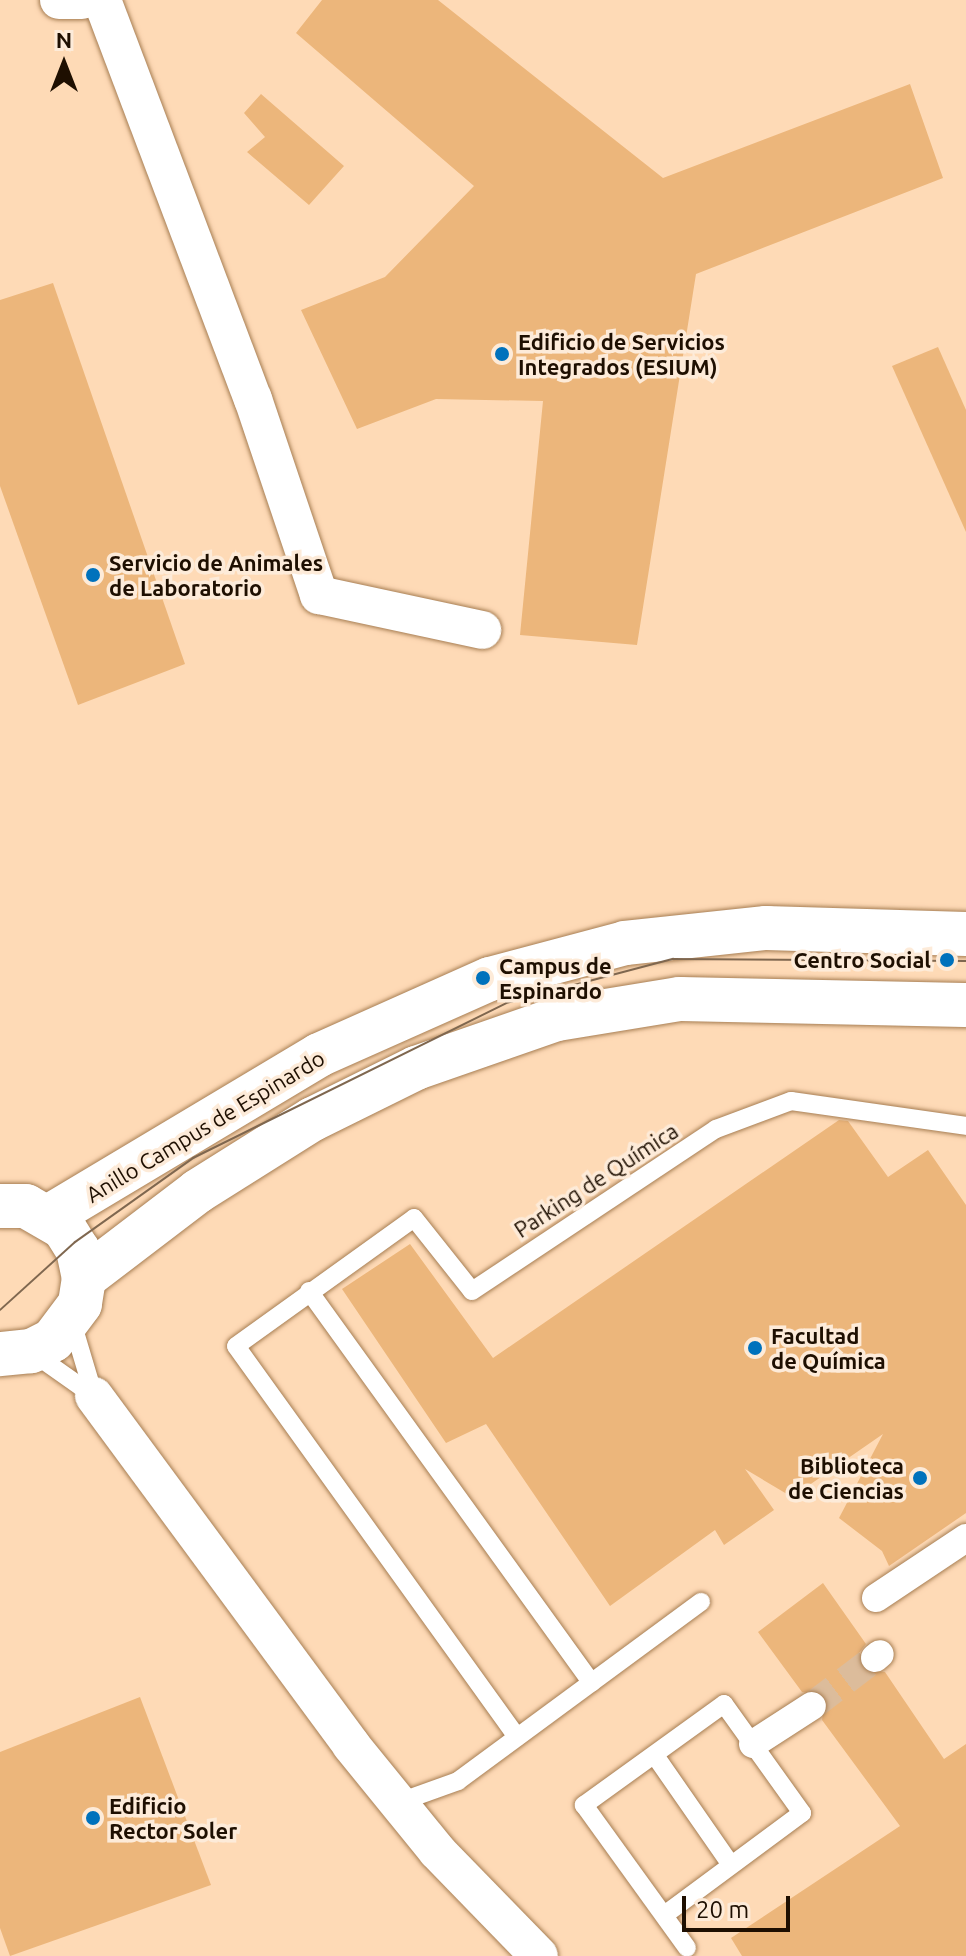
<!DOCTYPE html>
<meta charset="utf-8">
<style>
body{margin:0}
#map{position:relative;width:966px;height:1956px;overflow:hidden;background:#fedab6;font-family:Ubuntu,sans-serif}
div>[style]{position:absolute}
.building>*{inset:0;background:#ecb67b}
.pedestrian-tunnel>*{height:28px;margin-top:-14px;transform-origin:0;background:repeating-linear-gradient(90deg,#dcbc9b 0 28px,transparent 0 42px)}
.roads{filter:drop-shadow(0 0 2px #a77e53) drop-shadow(0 0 2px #a77e53)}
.service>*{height:18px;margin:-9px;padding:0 9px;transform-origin:9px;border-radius:9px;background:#fff}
.pedestrian>*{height:28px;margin:-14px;padding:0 14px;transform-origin:14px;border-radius:14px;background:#fff}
.minor>*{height:38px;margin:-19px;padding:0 19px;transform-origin:19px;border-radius:19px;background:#fff}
.secondary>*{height:44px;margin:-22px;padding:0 22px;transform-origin:22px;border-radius:22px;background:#fff}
.tram>*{height:2px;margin:-1px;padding:0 1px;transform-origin:1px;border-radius:1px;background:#7f674f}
.dots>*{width:22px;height:22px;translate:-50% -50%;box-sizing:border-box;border:4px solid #fdebd9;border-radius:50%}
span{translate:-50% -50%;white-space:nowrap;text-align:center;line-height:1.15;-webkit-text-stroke:7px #fdebd9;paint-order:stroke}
.poi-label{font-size:22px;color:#1e0f01;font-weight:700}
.left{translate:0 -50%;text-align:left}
.right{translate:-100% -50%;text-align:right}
.street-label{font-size:22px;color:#1e0f01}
.north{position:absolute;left:24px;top:24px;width:80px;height:80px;-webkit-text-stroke:6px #fdebd9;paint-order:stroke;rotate:0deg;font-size:22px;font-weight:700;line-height:32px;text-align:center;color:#1e0f01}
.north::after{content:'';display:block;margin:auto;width:28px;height:36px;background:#1e0f01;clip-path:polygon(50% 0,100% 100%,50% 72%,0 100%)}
.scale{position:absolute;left:682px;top:1896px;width:108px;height:36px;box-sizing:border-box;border:4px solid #1e0f01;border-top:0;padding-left:10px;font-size:24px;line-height:28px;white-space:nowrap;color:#1e0f01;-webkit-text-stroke:6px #fdebd9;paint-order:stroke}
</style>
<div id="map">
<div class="building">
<div style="clip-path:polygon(322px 0,438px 0,663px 178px,910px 84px,943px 178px,696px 274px,637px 645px,520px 635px,543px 401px,436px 399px,357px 429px,301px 310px,385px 277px,474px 186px,296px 33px)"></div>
<div style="clip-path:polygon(261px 94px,344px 166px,309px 205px,247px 152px,265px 137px,244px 113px)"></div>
<div style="clip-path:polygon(53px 283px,185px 664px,78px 705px,0 486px,0 300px)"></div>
<div style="clip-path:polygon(938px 347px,966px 410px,966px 532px,892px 366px)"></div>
<div style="clip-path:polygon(839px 1120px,848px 1121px,888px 1177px,928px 1150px,966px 1205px,966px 1513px,889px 1566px,882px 1551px,839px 1518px,883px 1434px,792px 1497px,745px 1469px,774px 1510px,724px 1545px,715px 1530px,610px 1606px,486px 1424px,446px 1443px,342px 1289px,410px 1244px,493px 1358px)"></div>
<div style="clip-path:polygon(823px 1583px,866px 1644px,859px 1653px,862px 1669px,885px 1672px,944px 1759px,966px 1744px,966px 1956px,742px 1956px,731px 1938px,900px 1826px,822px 1720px,826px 1696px,802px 1692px,758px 1632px)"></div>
<div style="clip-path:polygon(140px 1697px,211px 1885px,10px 1956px,0 1928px,0 1752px)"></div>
</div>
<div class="pedestrian-tunnel">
<div style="left:812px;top:1706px;width:79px;rotate:-37.3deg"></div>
</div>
<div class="roads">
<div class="service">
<div style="left:309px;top:1291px;width:483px;rotate:54.2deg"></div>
<div style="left:72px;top:1322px;width:77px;rotate:73.4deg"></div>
<div style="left:33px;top:1353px;width:75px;rotate:35.2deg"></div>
<div style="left:517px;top:1737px;width:481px;rotate:-125.7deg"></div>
<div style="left:236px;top:1346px;width:219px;rotate:-35.7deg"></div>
<div style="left:414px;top:1218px;width:93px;rotate:51.5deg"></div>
<div style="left:472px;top:1291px;width:293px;rotate:-33.6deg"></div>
<div style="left:716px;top:1129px;width:80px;rotate:-20.5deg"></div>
<div style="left:791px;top:1101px;width:177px;rotate:8.1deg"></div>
<div style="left:656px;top:1757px;width:131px;rotate:55.2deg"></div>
<div style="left:397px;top:1803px;width:65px;rotate:-19.8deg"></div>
<div style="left:458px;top:1781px;width:302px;rotate:-36.4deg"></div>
<div style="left:667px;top:1913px;width:168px;rotate:-36.5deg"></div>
<div style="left:802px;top:1813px;width:134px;rotate:-125.6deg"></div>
<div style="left:724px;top:1704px;width:173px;rotate:144.2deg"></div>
<div style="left:584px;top:1805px;width:176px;rotate:54.2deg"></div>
</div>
<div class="pedestrian">
<div style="left:876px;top:1598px;width:108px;rotate:-33.7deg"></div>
<div style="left:875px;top:1658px;width:6px;rotate:-39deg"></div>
<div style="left:753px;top:1744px;width:70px;rotate:-32.8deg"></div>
</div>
<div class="minor">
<div style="left:59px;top:0;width:23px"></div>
<div style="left:102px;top:0;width:427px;rotate:69.3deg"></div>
<div style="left:253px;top:399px;width:207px;rotate:71.4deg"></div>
<div style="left:319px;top:595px;width:167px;rotate:12.1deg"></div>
<div style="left:94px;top:1396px;width:433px;rotate:53.6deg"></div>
<div style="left:351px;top:1745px;width:136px;rotate:50.9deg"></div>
<div style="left:437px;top:1851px;width:146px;rotate:45.8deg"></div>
</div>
<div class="secondary">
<div style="left:0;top:1206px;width:26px"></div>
<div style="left:26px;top:1206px;width:44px;rotate:30.1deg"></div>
<div style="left:64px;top:1228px;width:26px;rotate:58deg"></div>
<div style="left:78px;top:1250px;width:29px;rotate:78deg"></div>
<div style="left:84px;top:1278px;width:26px;rotate:99deg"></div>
<div style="left:80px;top:1304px;width:45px;rotate:126.9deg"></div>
<div style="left:53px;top:1340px;width:25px;rotate:153deg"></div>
<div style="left:31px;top:1351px;width:31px;rotate:174deg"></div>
<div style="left:50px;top:1216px;width:313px;rotate:-30.9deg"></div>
<div style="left:319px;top:1055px;width:187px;rotate:-24deg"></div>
<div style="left:490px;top:979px;width:140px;rotate:-14.9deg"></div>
<div style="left:625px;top:943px;width:142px;rotate:-6.1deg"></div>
<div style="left:766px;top:928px;width:200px;rotate:1.7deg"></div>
<div style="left:84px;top:1278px;width:143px;rotate:-37.3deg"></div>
<div style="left:198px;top:1191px;width:136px;rotate:-32.1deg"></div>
<div style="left:313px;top:1119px;width:115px;rotate:-26.3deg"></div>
<div style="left:416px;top:1068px;width:149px;rotate:-19.2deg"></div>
<div style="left:557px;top:1019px;width:124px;rotate:-9.3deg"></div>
<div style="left:679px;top:999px;width:287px;rotate:1.2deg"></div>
</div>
</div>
<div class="tram">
<div style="left:0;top:1310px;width:101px;rotate:-42.2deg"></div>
<div style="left:75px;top:1242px;width:145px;rotate:-35.4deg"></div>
<div style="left:193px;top:1158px;width:349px;rotate:-26.3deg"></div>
<div style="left:506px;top:1003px;width:173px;rotate:-14.8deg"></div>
<div style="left:673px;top:959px;width:293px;rotate:0.4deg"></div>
</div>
<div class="dots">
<div style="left:502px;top:354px;background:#0072bc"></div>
<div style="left:93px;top:575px;background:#0072bc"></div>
<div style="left:947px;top:960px;background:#0072bc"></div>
<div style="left:483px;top:978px;background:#0072bc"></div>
<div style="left:755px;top:1348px;background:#0072bc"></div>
<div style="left:920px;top:1478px;background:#0072bc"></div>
<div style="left:93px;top:1818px;background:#0072bc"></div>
</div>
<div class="poi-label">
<span class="left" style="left:518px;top:354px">Edificio de Servicios<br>Integrados (ESIUM)</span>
<span class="left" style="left:109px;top:575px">Servicio de Animales<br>de Laboratorio</span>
<span class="right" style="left:931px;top:960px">Centro Social</span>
<span class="left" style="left:499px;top:978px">Campus de<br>Espinardo</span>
<span class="left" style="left:771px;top:1348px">Facultad<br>de Química</span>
<span class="right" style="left:904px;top:1478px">Biblioteca<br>de Ciencias</span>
<span class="left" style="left:109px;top:1818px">Edificio<br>Rector Soler</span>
</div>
<div class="street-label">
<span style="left:205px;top:1126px;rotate:-31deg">Anillo Campus de Espinardo</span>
<span style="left:596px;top:1180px;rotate:-33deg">Parking de Química</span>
</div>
<div class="north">N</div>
<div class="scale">20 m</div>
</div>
